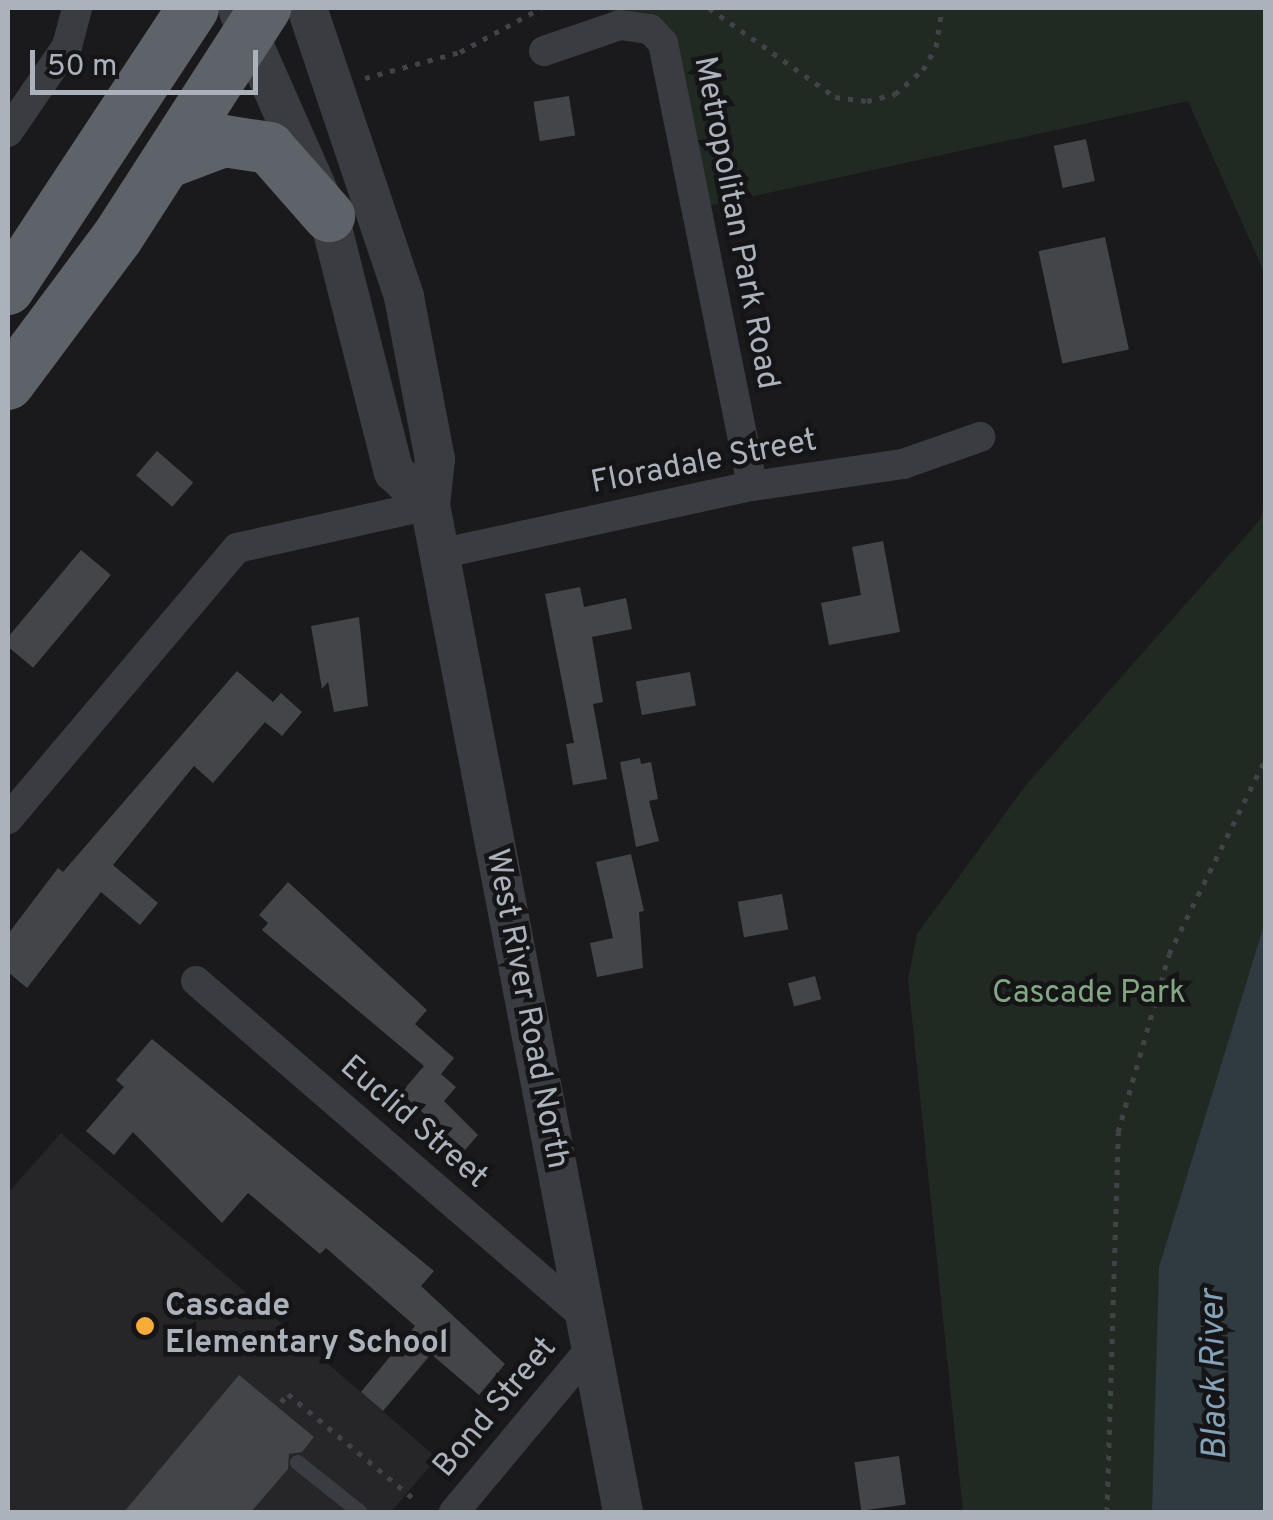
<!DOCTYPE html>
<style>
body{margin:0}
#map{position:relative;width:1273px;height:1520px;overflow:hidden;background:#1a1a1c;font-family:Overpass,sans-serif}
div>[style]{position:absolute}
.built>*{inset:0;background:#262629}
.green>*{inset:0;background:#212a22}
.water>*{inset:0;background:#2f3a41}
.building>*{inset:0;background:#444549;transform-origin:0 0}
.path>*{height:5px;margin-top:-2.5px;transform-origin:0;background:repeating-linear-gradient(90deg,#414348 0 5px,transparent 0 13px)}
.service>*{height:15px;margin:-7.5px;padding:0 7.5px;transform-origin:7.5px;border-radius:7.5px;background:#3b3c41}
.minor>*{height:30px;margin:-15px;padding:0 15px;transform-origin:15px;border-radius:15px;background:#3b3c41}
.tertiary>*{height:40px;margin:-20px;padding:0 20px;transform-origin:20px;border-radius:20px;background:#3b3c41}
.trunk>*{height:52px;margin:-26px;padding:0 26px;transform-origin:26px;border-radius:26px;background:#5e6269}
.dots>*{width:28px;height:28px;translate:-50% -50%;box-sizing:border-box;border:5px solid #151517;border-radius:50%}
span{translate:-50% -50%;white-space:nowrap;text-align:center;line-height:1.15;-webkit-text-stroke:9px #151517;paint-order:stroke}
.street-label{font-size:32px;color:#acb2bc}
.park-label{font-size:32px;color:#83a783}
.poi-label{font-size:32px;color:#acb2bc;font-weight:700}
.left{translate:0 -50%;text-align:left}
.water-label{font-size:35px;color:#83a1b7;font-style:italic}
.frame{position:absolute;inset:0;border:10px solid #acb2bc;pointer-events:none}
.scale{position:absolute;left:30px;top:50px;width:228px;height:45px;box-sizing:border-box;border:5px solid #acb2bc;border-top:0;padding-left:12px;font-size:30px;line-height:35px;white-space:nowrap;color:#acb2bc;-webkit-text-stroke:8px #151517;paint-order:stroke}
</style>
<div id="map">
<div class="built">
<div style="clip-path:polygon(61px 1133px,437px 1458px,391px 1512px,8px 1512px,8px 1193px)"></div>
</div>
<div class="green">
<div style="clip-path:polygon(604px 8px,1265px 8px,1265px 274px,1188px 101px,708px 206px,677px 40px)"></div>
<div style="clip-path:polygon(1265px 502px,1265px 1512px,963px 1512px,908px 980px,917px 934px,1026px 785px,1260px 520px)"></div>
</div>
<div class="water">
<div style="clip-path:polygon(1265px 922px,1265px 1512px,1152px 1512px,1159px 1267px)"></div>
</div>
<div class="building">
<div style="left:569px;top:96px;width:40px;height:36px;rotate:81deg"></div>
<div style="left:1086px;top:139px;width:43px;height:33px;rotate:78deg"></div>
<div style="left:1105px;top:237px;width:115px;height:68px;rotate:78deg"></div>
<div style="left:157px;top:451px;width:48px;height:32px;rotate:41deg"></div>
<div style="clip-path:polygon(883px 541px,900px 632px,829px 645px,821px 603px,861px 595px,852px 547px)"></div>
<div style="left:81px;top:550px;width:39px;height:121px;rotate:40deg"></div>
<div style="clip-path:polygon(580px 587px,584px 607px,626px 598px,632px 629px,592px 637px,603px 702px,593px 704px,607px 779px,573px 785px,566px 744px,574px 743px,545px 594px)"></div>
<div style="clip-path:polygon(359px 617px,368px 706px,334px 712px,328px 682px,322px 689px,311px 626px)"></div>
<div style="clip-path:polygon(237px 671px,273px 702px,281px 693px,302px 712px,282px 736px,265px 722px,213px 783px,194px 766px,113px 865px,158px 903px,140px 925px,101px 892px,27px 988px,8px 972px,8px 934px,58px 868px,63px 872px)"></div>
<div style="left:690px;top:672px;width:34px;height:55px;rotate:80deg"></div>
<div style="clip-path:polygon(640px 758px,641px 764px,651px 762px,658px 799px,649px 801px,659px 841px,636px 847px,620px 762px)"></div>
<div style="clip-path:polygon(631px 854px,644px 911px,639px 912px,643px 968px,597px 977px,590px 943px,613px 938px,596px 862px)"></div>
<div style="clip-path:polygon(288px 882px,427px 1010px,415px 1024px,454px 1058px,441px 1074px,456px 1087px,444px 1101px,478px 1135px,465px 1150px,401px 1093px,424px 1066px,262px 930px,268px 923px,259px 915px)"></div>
<div style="left:782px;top:894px;width:36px;height:45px;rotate:80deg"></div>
<div style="left:815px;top:976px;width:24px;height:28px;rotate:75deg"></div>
<div style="clip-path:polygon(152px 1039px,434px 1271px,421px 1286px,505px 1364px,479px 1395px,431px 1354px,383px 1411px,361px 1392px,415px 1326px,326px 1248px,320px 1254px,248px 1193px,222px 1223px,133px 1132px,114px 1155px,86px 1131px,124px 1087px,116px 1080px)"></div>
<div style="clip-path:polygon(239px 1375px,314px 1437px,302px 1452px,289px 1454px,288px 1469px,251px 1512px,124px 1512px)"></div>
<div style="left:899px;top:1456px;width:49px;height:45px;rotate:82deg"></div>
</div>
<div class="path">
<div style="left:709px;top:8px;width:154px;rotate:35.2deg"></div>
<div style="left:835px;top:97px;width:32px;rotate:7deg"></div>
<div style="left:867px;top:101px;width:29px;rotate:-14deg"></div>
<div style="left:895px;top:94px;width:37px;rotate:-41deg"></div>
<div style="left:923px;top:70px;width:26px;rotate:-61deg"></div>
<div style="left:936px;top:47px;width:39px;rotate:-81deg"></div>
<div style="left:365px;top:78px;width:98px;rotate:-15.3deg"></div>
<div style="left:460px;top:52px;width:92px;rotate:-28.5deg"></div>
<div style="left:281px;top:1402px;width:11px;rotate:-49deg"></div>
<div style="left:288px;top:1394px;width:163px;rotate:39.8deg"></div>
<div style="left:1107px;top:1512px;width:380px;rotate:-88.3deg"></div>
<div style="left:1118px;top:1132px;width:185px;rotate:-74deg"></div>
<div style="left:1169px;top:954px;width:219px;rotate:-63.7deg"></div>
</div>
<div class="service">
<div style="left:297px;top:1462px;width:80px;rotate:38.4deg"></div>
</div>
<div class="minor">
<div style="left:544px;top:51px;width:80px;rotate:-18.9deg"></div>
<div style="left:620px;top:25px;width:30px;rotate:8deg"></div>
<div style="left:650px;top:29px;width:19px;rotate:47deg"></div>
<div style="left:663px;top:43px;width:452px;rotate:78.6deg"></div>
<div style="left:8px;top:132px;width:104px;rotate:-55.5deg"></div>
<div style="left:67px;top:46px;width:39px;rotate:-75deg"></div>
<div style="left:439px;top:554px;width:320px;rotate:-12.3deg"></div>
<div style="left:752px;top:486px;width:153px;rotate:-8.3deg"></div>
<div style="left:903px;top:464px;width:82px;rotate:-19.3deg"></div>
<div style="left:8px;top:819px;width:355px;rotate:-49.8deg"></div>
<div style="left:237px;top:548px;width:198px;rotate:-12.6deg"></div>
<div style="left:196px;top:981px;width:514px;rotate:40.82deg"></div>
<div style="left:454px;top:1512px;width:214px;rotate:-50.1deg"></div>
</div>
<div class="tertiary">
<div style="left:307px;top:8px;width:305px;rotate:71.4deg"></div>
<div style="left:404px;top:297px;width:165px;rotate:79.2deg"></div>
<div style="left:435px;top:459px;width:46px;rotate:96.2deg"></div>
<div style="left:430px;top:505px;width:1025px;rotate:79.15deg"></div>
<div style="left:239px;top:12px;width:223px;rotate:66.2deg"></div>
<div style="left:329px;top:216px;width:264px;rotate:75.8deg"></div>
<div style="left:394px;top:472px;width:49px;rotate:42.5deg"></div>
</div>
<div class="trunk">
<div style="left:166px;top:163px;width:62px;rotate:-20.8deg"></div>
<div style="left:224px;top:141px;width:46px;rotate:8.8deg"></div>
<div style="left:269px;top:148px;width:91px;rotate:48.6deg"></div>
<div style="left:8px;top:289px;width:336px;rotate:-56.6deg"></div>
<div style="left:8px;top:384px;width:182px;rotate:-53.3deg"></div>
<div style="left:117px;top:238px;width:274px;rotate:-57.2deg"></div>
</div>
<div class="dots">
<div style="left:145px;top:1326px;background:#f6ac38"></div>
</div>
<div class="street-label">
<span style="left:735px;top:223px;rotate:79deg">Metropolitan Park Road</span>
<span style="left:704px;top:463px;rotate:-11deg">Floradale Street</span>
<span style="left:526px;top:1009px;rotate:79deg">West River Road North</span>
<span style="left:413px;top:1123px;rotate:41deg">Euclid Street</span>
<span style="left:496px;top:1408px;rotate:-50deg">Bond Street</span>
</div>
<div class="park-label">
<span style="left:1089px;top:994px">Cascade Park</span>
</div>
<div class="poi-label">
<span class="left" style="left:165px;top:1326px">Cascade<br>Elementary School</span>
</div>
<div class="water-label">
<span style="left:1215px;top:1375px;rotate:-91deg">Black River</span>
</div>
<div class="frame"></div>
<div class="scale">50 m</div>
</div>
